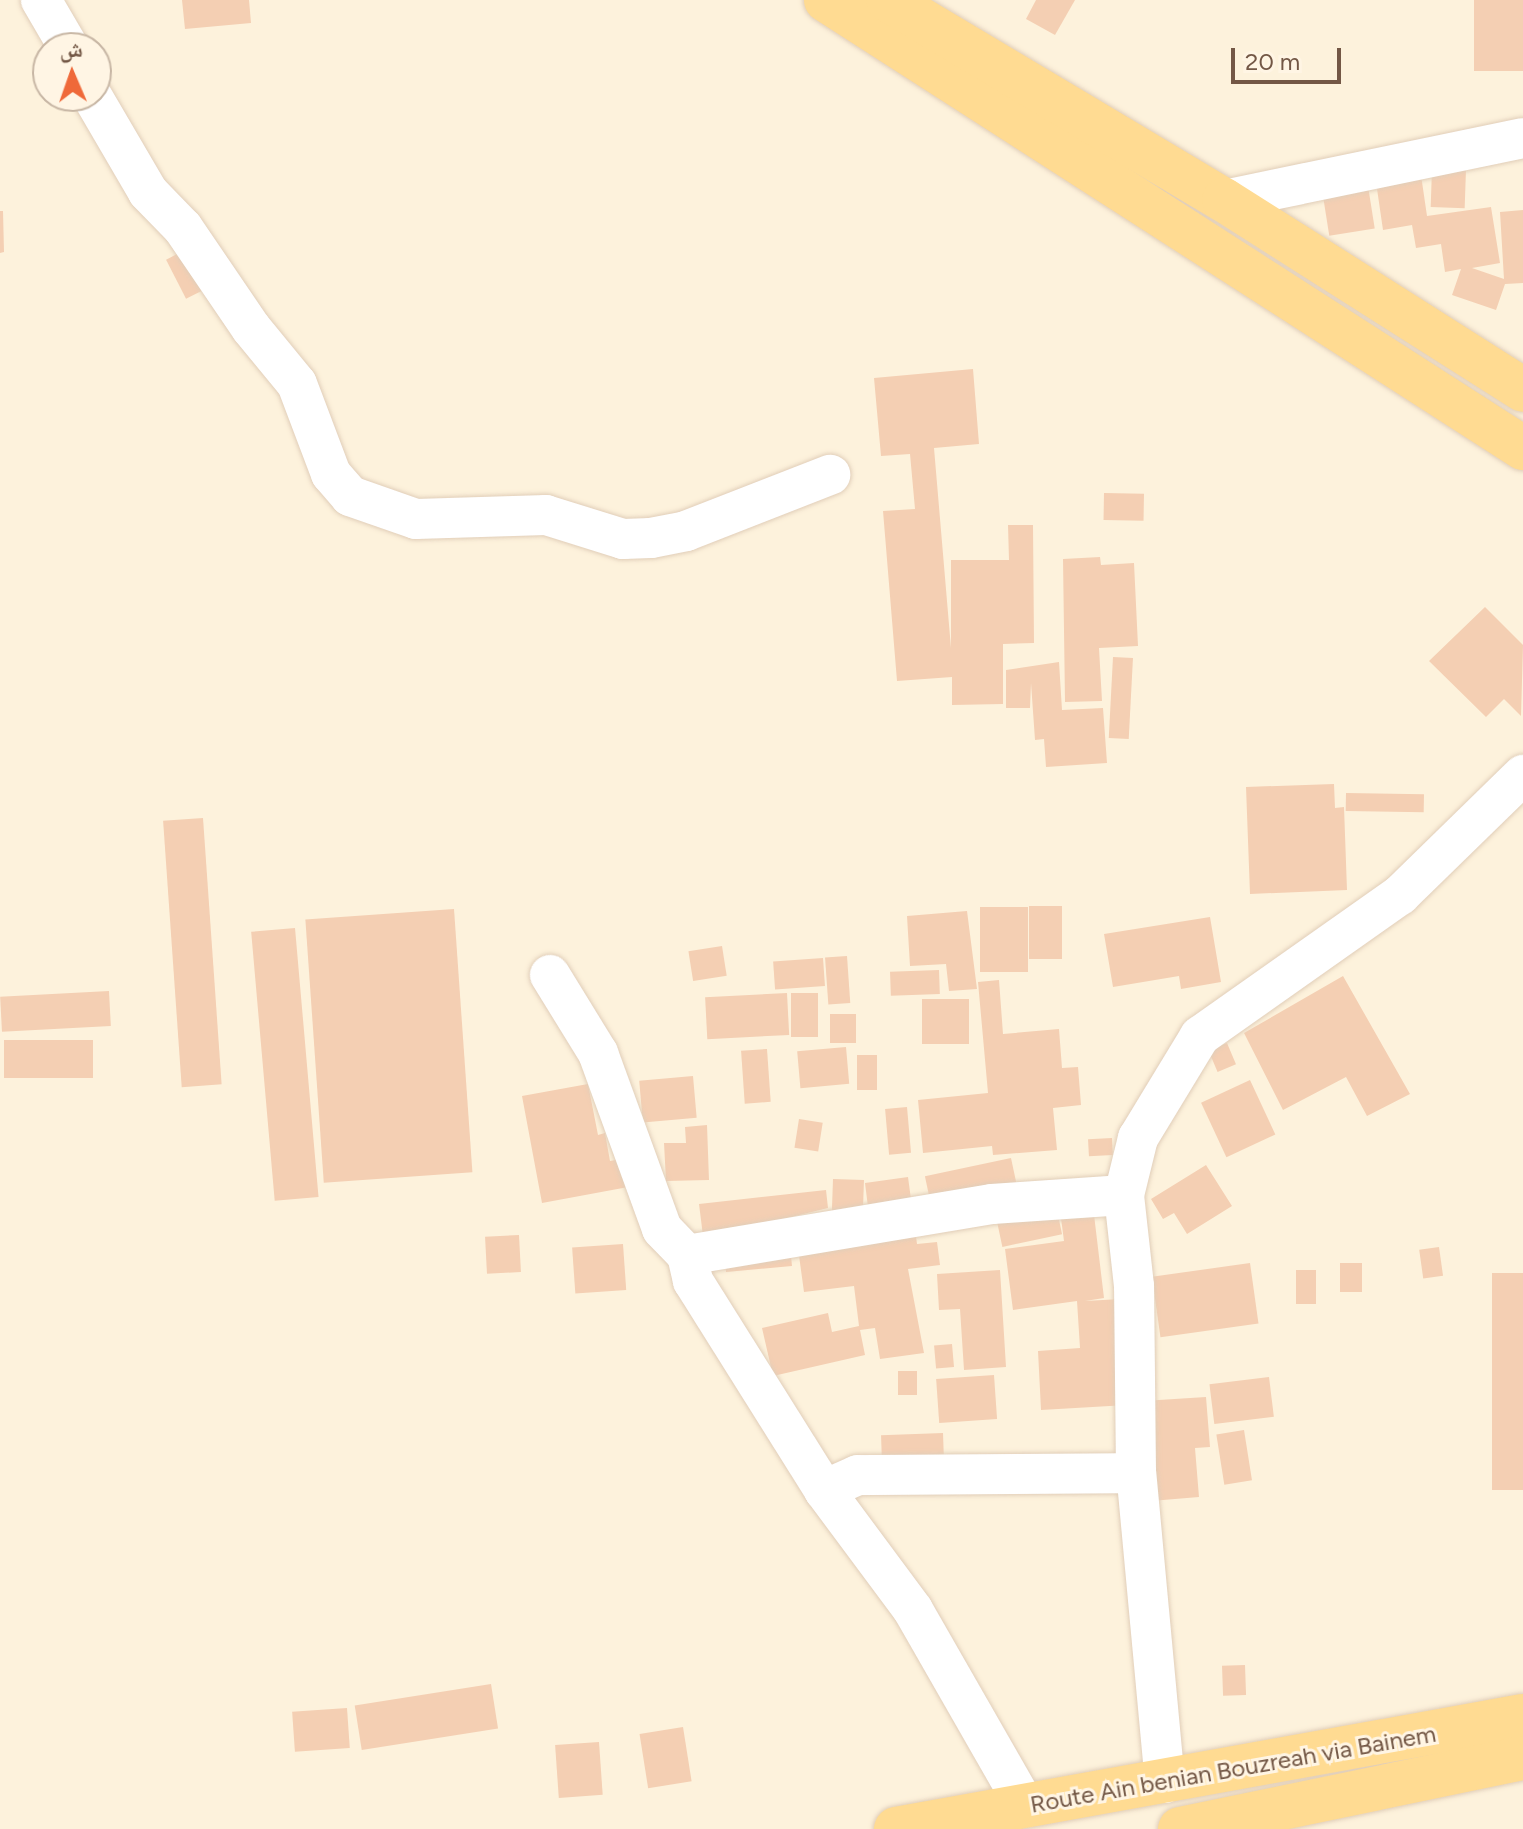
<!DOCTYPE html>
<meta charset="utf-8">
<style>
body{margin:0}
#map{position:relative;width:1523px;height:1829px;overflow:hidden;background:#fdf2dc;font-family:Figtree,"Noto Naskh Arabic",sans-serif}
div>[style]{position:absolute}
.building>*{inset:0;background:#f4cfb3;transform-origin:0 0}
.roads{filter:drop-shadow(0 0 2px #e1ceb9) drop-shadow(0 0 2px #e1ceb9)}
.minor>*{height:40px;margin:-20px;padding:0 20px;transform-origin:20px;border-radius:20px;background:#fff}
.major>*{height:44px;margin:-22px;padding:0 22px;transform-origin:22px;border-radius:22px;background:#ffdb92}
span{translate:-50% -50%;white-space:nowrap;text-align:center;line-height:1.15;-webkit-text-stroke:6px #fff5e4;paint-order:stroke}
.street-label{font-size:24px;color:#735745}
.north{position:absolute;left:32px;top:32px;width:80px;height:80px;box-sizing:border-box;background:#fff5e4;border:2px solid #c7b6a4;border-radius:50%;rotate:358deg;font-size:22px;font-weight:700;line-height:32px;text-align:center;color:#735745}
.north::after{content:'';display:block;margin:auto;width:28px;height:36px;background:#ef6939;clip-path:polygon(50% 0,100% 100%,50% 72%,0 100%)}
.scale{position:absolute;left:1231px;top:48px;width:110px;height:36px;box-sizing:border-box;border:4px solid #735745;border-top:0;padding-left:10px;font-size:24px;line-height:28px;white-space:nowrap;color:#735745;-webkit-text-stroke:6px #fff5e4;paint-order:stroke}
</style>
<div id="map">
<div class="building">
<div style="clip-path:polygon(182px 0,249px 0,251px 23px,185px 29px)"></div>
<div style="clip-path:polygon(1036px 0,1075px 0,1055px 35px,1026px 19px)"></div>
<div style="left:1474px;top:0;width:49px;height:71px"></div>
<div style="left:1432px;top:169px;width:34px;height:38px;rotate:2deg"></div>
<div style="clip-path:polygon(1421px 175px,1427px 216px,1491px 207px,1500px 263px,1472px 268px,1504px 279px,1500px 212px,1523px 210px,1523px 283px,1505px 284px,1496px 310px,1452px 295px,1461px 269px,1445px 272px,1441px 244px,1416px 248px,1412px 225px,1383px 230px,1376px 182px)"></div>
<div style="left:1368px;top:186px;width:43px;height:46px;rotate:81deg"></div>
<div style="clip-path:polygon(0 211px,3px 211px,4px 252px,0 253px)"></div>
<div style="left:183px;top:251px;width:44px;height:19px;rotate:63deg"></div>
<div style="clip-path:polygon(973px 369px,979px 444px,934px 448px,951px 648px,951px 560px,1009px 560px,1008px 525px,1033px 525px,1034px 643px,1003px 644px,1003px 704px,952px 705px,952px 677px,897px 681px,883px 511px,915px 509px,910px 454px,881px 456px,874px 378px)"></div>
<div style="left:1104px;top:493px;width:40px;height:27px;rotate:1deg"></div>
<div style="clip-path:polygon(1100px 557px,1101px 565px,1134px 563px,1138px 646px,1099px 648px,1102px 701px,1065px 702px,1063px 559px)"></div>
<div style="clip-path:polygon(1485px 607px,1523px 645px,1521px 716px,1504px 699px,1486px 717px,1429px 661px)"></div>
<div style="left:1113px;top:657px;width:20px;height:81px;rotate:3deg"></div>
<div style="clip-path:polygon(1059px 662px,1062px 710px,1103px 708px,1107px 763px,1046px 767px,1044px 739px,1035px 740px,1031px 683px,1030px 708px,1006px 708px,1006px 670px)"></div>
<div style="clip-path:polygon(1334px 784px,1335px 808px,1344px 807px,1347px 890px,1250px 894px,1246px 787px)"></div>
<div style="left:1346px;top:793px;width:78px;height:18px;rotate:1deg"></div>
<div style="left:203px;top:818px;width:267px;height:40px;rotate:86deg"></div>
<div style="left:1029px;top:906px;width:33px;height:53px"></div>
<div style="left:980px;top:907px;width:48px;height:65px"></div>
<div style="left:454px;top:909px;width:264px;height:149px;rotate:86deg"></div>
<div style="clip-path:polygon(967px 911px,977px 989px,949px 991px,946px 964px,910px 966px,907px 916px)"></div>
<div style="clip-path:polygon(1210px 917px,1221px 982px,1181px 989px,1179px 976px,1113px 987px,1104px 934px)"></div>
<div style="left:295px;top:928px;width:270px;height:44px;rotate:85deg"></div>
<div style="left:722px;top:946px;width:30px;height:34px;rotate:81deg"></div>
<div style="left:847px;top:956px;width:47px;height:22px;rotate:86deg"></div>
<div style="left:823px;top:958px;width:28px;height:50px;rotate:86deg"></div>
<div style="left:939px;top:970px;width:24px;height:49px;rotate:88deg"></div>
<div style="clip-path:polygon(1343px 976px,1410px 1094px,1367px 1116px,1346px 1077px,1283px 1110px,1244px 1033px)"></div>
<div style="clip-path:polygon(999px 980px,1003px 1034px,1059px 1029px,1062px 1068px,1078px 1067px,1081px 1105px,1053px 1108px,1057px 1150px,993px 1155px,992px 1146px,923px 1153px,918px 1100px,988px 1093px,978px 982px)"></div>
<div style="left:109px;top:991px;width:35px;height:109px;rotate:87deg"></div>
<div style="left:787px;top:993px;width:42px;height:82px;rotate:87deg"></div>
<div style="left:791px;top:993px;width:27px;height:44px"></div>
<div style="left:922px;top:999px;width:47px;height:45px"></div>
<div style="left:830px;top:1014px;width:26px;height:29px"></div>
<div style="left:4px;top:1040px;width:89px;height:38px"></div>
<div style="left:1227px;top:1043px;width:23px;height:20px;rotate:67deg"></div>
<div style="left:846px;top:1047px;width:37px;height:49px;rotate:85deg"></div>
<div style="left:767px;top:1049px;width:53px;height:26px;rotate:86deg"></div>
<div style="left:857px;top:1055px;width:20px;height:35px"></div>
<div style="left:693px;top:1076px;width:42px;height:54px;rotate:85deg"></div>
<div style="left:1250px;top:1080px;width:60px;height:54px;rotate:65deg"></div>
<div style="clip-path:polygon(588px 1084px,598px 1135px,605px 1133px,610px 1161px,633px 1157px,639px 1185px,542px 1203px,522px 1096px)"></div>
<div style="left:907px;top:1107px;width:46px;height:22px;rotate:85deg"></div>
<div style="left:799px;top:1119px;width:24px;height:29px;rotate:9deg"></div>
<div style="clip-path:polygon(707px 1125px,709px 1180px,666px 1181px,664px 1143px,686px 1143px,685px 1127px)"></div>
<div style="left:1112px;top:1138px;width:17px;height:24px;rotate:87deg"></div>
<div style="left:1011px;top:1158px;width:29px;height:88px;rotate:78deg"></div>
<div style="clip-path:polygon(1206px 1165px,1232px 1206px,1187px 1234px,1174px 1213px,1163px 1219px,1151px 1199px)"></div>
<div style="clip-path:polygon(908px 1177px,917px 1244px,937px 1242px,940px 1265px,908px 1269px,924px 1353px,880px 1359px,875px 1328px,860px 1330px,865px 1355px,773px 1376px,762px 1328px,828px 1313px,832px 1332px,859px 1326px,854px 1286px,804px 1292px,797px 1241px,871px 1231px,865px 1183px)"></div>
<div style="left:833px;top:1179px;width:31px;height:51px;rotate:2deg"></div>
<div style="clip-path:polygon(826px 1190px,828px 1208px,787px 1218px,792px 1266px,726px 1272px,723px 1242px,704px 1244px,699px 1204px)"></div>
<div style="clip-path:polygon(1092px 1198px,1104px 1298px,1085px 1301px,1121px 1299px,1127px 1405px,1041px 1410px,1038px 1351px,1080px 1348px,1077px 1301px,1013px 1310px,1005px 1249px,1064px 1241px,1059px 1203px)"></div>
<div style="left:1055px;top:1201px;width:34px;height:61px;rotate:78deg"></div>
<div style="left:519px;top:1235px;width:37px;height:34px;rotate:87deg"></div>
<div style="left:623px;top:1244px;width:46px;height:51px;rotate:86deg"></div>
<div style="left:1439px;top:1247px;width:29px;height:20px;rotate:82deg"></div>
<div style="left:1250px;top:1263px;width:61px;height:99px;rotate:82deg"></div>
<div style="left:1340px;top:1263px;width:22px;height:29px"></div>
<div style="clip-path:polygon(1000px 1270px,1006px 1367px,964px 1370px,960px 1309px,939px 1310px,937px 1274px)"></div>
<div style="left:1296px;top:1270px;width:20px;height:34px"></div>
<div style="left:1523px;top:1273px;width:217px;height:31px;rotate:90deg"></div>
<div style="left:952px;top:1344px;width:23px;height:18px;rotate:85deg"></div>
<div style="left:898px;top:1371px;width:19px;height:24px"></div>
<div style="left:994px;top:1375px;width:44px;height:58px;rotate:86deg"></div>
<div style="left:1269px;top:1377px;width:40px;height:60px;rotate:83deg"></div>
<div style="clip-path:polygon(1206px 1397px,1210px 1447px,1195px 1448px,1199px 1497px,1151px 1501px,1143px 1401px)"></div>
<div style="left:1244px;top:1430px;width:51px;height:28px;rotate:81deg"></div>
<div style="left:943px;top:1433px;width:49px;height:62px;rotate:88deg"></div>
<div style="left:1245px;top:1665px;width:30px;height:23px;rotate:88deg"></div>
<div style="left:491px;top:1684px;width:45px;height:138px;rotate:81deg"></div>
<div style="left:347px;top:1708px;width:40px;height:55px;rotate:86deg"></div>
<div style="left:683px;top:1727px;width:55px;height:44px;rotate:81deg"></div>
<div style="left:599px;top:1742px;width:53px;height:44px;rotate:86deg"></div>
</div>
<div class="roads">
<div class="minor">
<div style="left:41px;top:0;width:56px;rotate:59.7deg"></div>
<div style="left:92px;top:96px;width:111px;rotate:59.7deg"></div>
<div style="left:148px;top:192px;width:50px;rotate:45.8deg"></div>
<div style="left:183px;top:228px;width:121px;rotate:55.8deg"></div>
<div style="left:251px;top:328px;width:72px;rotate:50.6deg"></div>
<div style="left:297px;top:384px;width:96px;rotate:69.3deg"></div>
<div style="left:331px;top:474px;width:29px;rotate:49deg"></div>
<div style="left:350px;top:496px;width:70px;rotate:19.2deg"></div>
<div style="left:416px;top:519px;width:130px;rotate:-1.8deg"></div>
<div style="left:546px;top:515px;width:81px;rotate:17.3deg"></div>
<div style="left:623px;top:539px;width:28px;rotate:-2deg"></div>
<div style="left:651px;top:538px;width:36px;rotate:-11deg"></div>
<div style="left:686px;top:531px;width:155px;rotate:-21.3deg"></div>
<div style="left:1224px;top:200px;width:305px;rotate:-11.7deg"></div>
<div style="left:550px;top:975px;width:92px;rotate:58.4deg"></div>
<div style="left:598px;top:1053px;width:187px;rotate:70deg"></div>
<div style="left:662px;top:1229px;width:36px;rotate:46deg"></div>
<div style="left:687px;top:1255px;width:27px;rotate:77deg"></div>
<div style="left:693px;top:1281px;width:247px;rotate:57.9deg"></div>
<div style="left:824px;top:1490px;width:149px;rotate:53.4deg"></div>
<div style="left:913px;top:1610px;width:227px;rotate:60.2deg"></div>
<div style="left:687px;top:1255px;width:309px;rotate:-9.5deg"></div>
<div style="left:992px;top:1204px;width:132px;rotate:-3.9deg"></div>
<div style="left:824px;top:1490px;width:37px;rotate:-24deg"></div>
<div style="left:858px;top:1475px;width:278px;rotate:-0.4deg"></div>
<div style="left:1165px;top:1783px;width:311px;rotate:-95.3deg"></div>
<div style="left:1136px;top:1473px;width:187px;rotate:-90.6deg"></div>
<div style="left:1134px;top:1286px;width:92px;rotate:-96.3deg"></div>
<div style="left:1124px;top:1195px;width:59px;rotate:-76.2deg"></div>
<div style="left:1138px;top:1138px;width:119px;rotate:-58.7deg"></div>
<div style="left:1200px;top:1036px;width:245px;rotate:-35.2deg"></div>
<div style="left:1400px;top:895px;width:172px;rotate:-44.3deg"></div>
</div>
<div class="major">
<div style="left:826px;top:0;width:829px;rotate:32.73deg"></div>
<div style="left:888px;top:0;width:391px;rotate:30.8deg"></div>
<div style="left:1224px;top:200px;width:354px;rotate:32.4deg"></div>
<div style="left:896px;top:1829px;width:637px;rotate:-10.22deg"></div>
<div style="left:1180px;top:1829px;width:350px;rotate:-11.7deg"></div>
</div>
</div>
<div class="street-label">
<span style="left:1233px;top:1769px;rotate:-10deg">Route Ain benian Bouzreah via Bainem</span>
</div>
<div class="north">ش</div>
<div class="scale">20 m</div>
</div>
